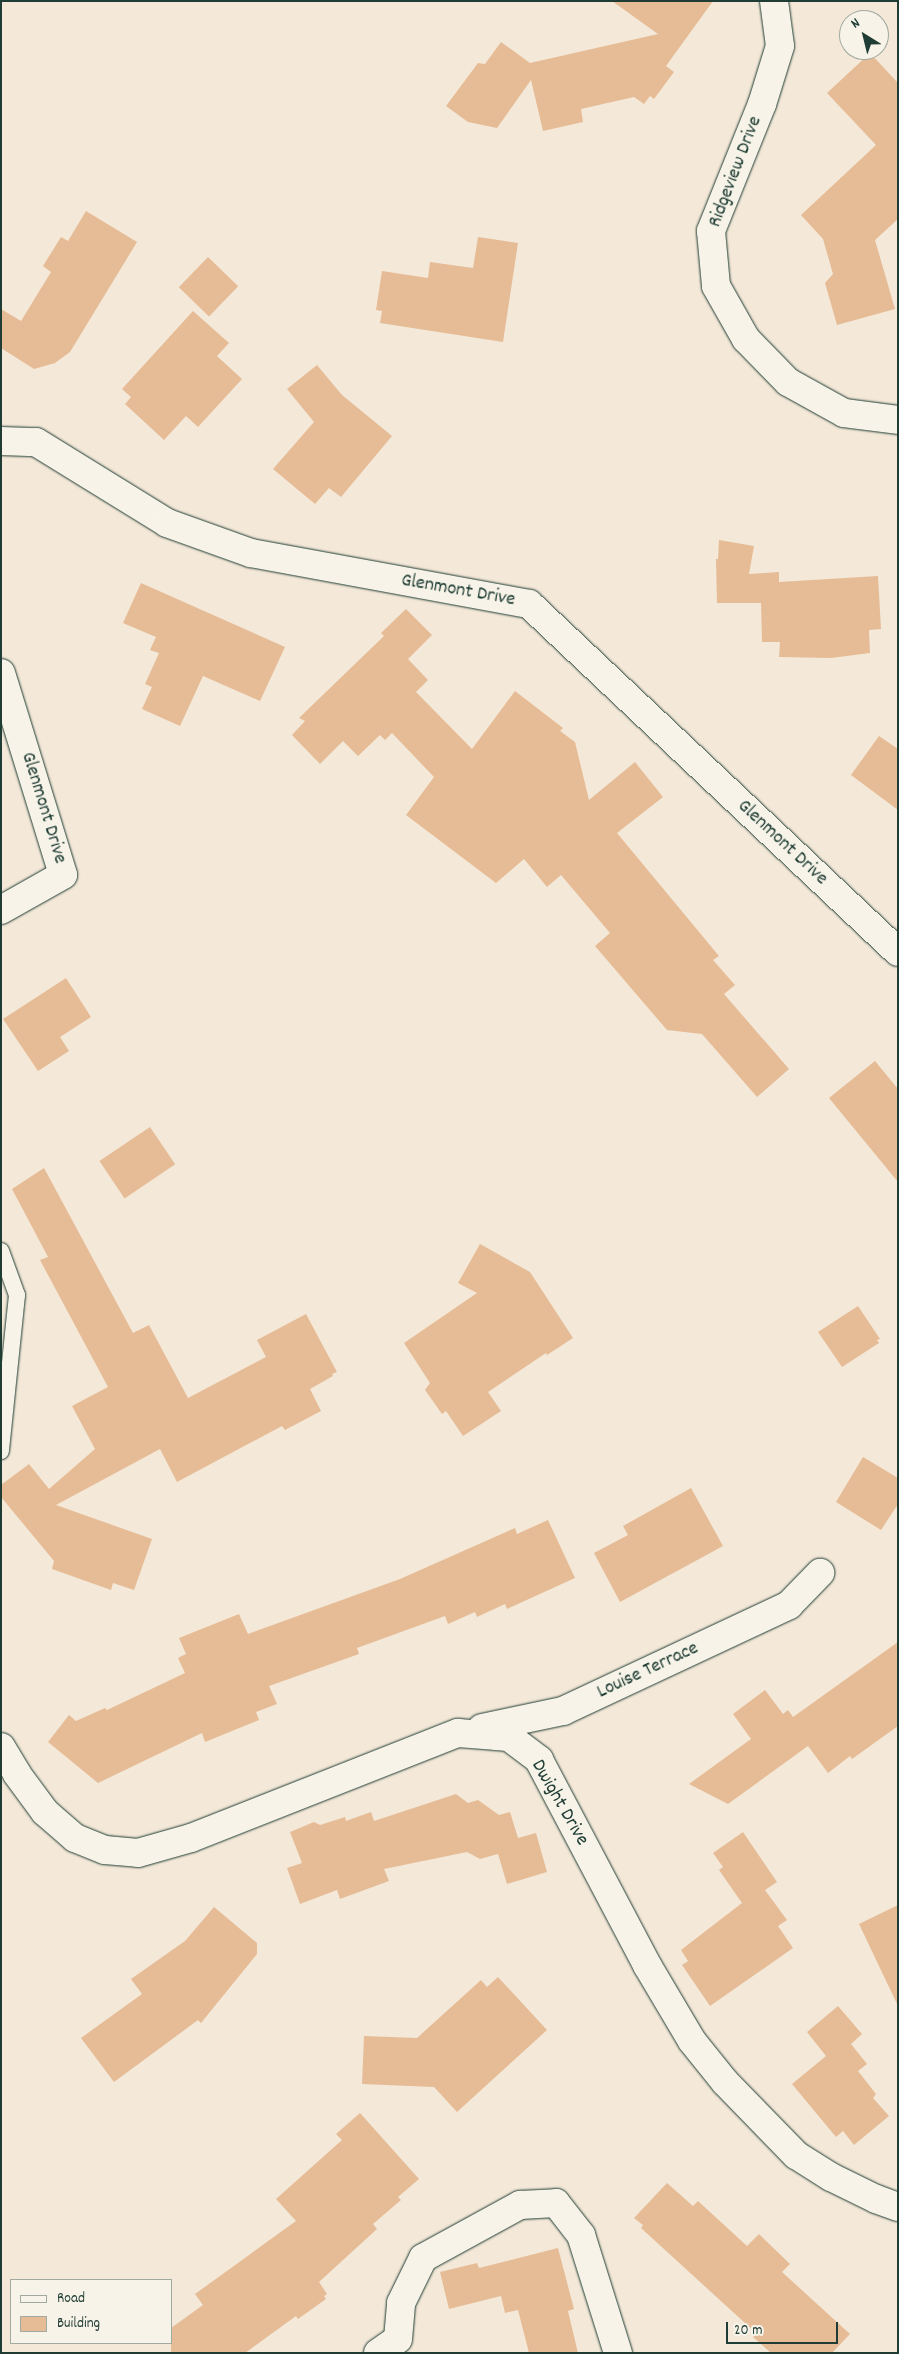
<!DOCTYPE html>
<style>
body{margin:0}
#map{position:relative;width:899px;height:2354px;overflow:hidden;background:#f4e8d8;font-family:Dekko,sans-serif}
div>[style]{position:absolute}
.building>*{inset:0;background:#e6bc96;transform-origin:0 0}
.roads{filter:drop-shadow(0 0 1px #1f3d34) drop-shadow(0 0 1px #1f3d34)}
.lane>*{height:16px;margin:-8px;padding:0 8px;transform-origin:8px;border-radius:8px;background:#f7f3e8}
.street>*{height:28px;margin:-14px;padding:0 14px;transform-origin:14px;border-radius:14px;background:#f7f3e8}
span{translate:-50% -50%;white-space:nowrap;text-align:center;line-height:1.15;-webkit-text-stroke:4.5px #f7f3e8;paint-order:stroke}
.street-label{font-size:20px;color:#1f3d34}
.frame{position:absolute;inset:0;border:2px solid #1f3d34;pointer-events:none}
.legend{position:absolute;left:10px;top:2279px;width:162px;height:65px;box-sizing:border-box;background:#f7f3e8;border:1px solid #a1aaa0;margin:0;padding:6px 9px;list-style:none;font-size:15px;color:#1f3d34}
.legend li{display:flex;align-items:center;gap:10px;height:25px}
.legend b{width:25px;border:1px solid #a1aaa0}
.north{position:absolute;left:839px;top:10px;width:50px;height:50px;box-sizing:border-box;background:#f7f3e8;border:1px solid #a1aaa0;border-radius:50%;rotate:324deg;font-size:14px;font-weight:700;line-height:20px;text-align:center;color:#1f3d34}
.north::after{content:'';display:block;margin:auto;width:18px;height:22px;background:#1f3d34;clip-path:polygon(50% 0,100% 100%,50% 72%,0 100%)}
.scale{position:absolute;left:726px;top:2322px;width:112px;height:22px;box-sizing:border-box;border:2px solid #1f3d34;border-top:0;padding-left:6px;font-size:15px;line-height:18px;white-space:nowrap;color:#1f3d34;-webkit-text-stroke:4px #f7f3e8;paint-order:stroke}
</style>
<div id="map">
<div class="building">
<div style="clip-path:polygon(612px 1px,713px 1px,666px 66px,674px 72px,654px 99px,650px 96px,644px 104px,634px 97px,581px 109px,583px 122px,543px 131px,531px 80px,497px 128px,468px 122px,446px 106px,478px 63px,485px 64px,501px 42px,530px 63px,658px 34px)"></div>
<div style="clip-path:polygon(870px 53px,898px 83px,898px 219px,875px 240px,895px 309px,837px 325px,825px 283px,833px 274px,823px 239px,801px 215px,876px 145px,827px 93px)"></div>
<div style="clip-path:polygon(86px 211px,137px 242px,70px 352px,55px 363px,34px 369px,1px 348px,1px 309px,21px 321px,51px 272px,43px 266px,61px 237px,68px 241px)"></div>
<div style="clip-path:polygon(478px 237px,518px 243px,503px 342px,380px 323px,382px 311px,376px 310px,382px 271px,428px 278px,430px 262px,473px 268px)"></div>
<div style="left:208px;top:257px;width:42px;height:42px;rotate:44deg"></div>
<div style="clip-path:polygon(193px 311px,229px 343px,217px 356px,242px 379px,198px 427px,186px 416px,164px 440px,125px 404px,131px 397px,122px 389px)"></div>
<div style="clip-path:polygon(317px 365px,342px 395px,392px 436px,341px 497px,329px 488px,315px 504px,273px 469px,314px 422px,287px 389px)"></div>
<div style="clip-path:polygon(719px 540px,754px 546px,749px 574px,779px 572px,779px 582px,878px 576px,881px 629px,869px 630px,870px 653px,831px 658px,779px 657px,780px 642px,762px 642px,761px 603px,717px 603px,716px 559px,718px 559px)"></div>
<div style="clip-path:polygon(141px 583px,285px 647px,260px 701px,203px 676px,180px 726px,142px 709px,152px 687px,145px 684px,159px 653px,150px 650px,156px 637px,123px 623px)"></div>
<div style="clip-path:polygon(406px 609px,432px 635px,408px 659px,428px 680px,416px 692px,472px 749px,515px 691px,563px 728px,560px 731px,575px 742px,589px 800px,635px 762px,663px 797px,617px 833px,719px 956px,713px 960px,735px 985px,724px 994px,789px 1069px,757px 1097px,702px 1034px,667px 1030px,595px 946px,610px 933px,561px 875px,547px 887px,524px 859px,496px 883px,406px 815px,434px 777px,392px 733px,385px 740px,380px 735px,358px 756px,343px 741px,320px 764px,292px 735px,305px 721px,299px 718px,384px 636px,381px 633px)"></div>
<div style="clip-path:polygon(879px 736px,898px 749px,898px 810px,851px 775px)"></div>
<div style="clip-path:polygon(66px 978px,91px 1017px,60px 1037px,69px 1051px,38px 1071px,3px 1019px)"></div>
<div style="clip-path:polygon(875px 1061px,898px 1089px,898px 1182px,829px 1098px)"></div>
<div style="left:150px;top:1127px;width:45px;height:61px;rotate:56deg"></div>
<div style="clip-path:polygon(44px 1168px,133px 1333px,149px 1325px,188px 1398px,266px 1357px,257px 1340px,306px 1314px,337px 1372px,332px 1374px,333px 1376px,310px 1389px,321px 1411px,285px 1430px,282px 1426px,177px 1482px,160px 1449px,56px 1505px,152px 1539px,134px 1590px,113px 1583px,111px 1590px,52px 1569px,54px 1561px,1px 1497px,1px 1485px,29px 1464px,49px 1489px,95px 1449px,72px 1406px,108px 1387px,40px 1260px,48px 1257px,12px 1189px)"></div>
<div style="clip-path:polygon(480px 1244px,530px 1272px,573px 1338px,547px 1355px,546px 1353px,488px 1392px,501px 1411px,463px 1436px,446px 1411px,442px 1414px,425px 1390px,430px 1383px,404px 1343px,477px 1293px,458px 1283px)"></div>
<div style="clip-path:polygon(858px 1306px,880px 1339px,877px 1340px,879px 1343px,842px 1367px,818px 1332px)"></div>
<div style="clip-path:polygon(863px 1457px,898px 1478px,898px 1504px,881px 1530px,836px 1502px)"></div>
<div style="clip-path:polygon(691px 1488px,723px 1546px,620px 1602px,594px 1553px,628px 1535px,623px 1526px)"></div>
<div style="clip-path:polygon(548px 1520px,575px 1578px,507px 1609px,505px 1604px,477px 1617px,475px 1612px,448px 1624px,445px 1616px,357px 1648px,359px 1654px,269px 1686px,277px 1704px,256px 1712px,259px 1720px,205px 1742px,202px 1733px,98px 1783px,48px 1742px,69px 1715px,76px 1721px,105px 1708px,107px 1710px,185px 1673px,178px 1658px,186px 1654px,179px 1638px,239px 1614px,248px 1634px,400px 1579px,515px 1528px,517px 1534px)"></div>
<div style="clip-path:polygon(898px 1642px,898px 1726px,852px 1759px,850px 1756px,828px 1773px,808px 1746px,728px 1804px,689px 1784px,751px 1739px,733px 1714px,765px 1690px,783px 1714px,788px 1710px,793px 1717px)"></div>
<div style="clip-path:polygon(456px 1794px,468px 1803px,478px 1800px,499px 1815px,510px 1812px,518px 1838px,536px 1833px,547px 1872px,507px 1884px,498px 1854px,480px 1859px,467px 1852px,384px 1869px,389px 1881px,340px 1899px,337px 1890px,300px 1904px,287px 1868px,302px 1863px,290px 1832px,314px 1822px,320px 1825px,345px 1817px,346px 1821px,371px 1812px,374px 1821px)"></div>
<div style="clip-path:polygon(743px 1832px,777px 1882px,765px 1890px,787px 1920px,778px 1926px,793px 1948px,710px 2006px,682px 1965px,688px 1961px,681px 1950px,742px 1903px,719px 1870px,723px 1867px,713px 1853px)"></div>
<div style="clip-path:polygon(898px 1905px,898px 2006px,859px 1924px)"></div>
<div style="clip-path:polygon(214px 1907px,257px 1943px,257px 1954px,201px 2023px,198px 2020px,114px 2082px,81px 2038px,142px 1994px,131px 1979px,185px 1941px)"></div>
<div style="clip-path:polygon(498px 1977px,547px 2030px,457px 2112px,434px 2087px,362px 2084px,364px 2036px,417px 2038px,481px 1980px,487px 1987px)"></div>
<div style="clip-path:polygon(838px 2006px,862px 2034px,851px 2044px,867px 2064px,858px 2071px,876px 2094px,873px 2098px,889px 2116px,854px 2145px,843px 2131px,836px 2137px,792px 2084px,826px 2056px,807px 2032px)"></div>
<div style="clip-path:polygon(360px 2113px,419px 2179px,398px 2197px,401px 2200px,373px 2224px,377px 2229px,319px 2282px,327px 2294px,324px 2296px,326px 2299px,298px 2319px,296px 2316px,245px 2353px,171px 2353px,171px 2328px,203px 2305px,195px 2294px,296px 2221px,276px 2199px,342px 2140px,336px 2134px)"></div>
<div style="clip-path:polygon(667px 2183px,693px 2206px,698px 2201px,747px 2246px,759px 2234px,790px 2264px,782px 2272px,850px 2334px,832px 2353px,771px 2353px,753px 2337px,757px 2334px,641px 2228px,643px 2225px,634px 2218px)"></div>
<div style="clip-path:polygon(558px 2248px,574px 2309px,568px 2311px,578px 2353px,529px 2353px,518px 2310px,505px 2313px,501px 2296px,449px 2309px,440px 2272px,477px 2263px,479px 2268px)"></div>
</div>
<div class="roads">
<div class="lane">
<div style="left:1px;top:1251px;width:47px;rotate:70deg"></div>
<div style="left:17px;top:1295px;width:157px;rotate:95.9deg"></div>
</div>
<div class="street">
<div style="left:774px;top:1px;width:45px;rotate:82.4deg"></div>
<div style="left:780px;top:46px;width:61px;rotate:107.2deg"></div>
<div style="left:762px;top:104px;width:137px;rotate:111.9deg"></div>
<div style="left:711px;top:231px;width:55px;rotate:84.8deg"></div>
<div style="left:716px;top:286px;width:61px;rotate:60.5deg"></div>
<div style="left:746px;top:339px;width:60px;rotate:45.7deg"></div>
<div style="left:788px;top:382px;width:64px;rotate:29deg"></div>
<div style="left:844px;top:413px;width:54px;rotate:7.4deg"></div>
<div style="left:1px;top:441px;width:35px;rotate:2deg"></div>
<div style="left:36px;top:442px;width:154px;rotate:31.7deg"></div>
<div style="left:167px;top:523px;width:89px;rotate:19.7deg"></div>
<div style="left:251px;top:553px;width:283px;rotate:10.4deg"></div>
<div style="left:529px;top:604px;width:507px;rotate:43.32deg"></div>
<div style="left:1px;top:673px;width:211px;rotate:72.9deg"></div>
<div style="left:63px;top:875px;width:71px;rotate:150.6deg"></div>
<div style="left:482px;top:1728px;width:83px;rotate:-11.9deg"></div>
<div style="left:563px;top:1711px;width:250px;rotate:-25.1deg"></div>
<div style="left:789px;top:1605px;width:45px;rotate:-45.9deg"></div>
<div style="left:1px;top:1747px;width:31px;rotate:59deg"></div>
<div style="left:17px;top:1774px;width:47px;rotate:53.6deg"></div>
<div style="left:45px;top:1812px;width:40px;rotate:41deg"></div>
<div style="left:75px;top:1838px;width:32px;rotate:22deg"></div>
<div style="left:105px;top:1850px;width:33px;rotate:5deg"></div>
<div style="left:138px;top:1853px;width:55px;rotate:-15.8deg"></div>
<div style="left:191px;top:1838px;width:287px;rotate:-21.5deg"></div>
<div style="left:458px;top:1733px;width:51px;rotate:4.5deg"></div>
<div style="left:509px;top:1737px;width:38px;rotate:37deg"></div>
<div style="left:539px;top:1760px;width:232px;rotate:62.2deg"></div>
<div style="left:647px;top:1965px;width:88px;rotate:59.4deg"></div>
<div style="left:692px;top:2041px;width:53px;rotate:51.2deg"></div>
<div style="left:725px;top:2082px;width:102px;rotate:45.8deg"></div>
<div style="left:796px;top:2155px;width:41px;rotate:32.2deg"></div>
<div style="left:831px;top:2177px;width:50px;rotate:26.1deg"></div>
<div style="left:876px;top:2199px;width:23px;rotate:20deg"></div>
<div style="left:398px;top:2339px;width:36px;rotate:-85deg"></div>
<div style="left:401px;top:2303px;width:50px;rotate:-63.9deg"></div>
<div style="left:423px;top:2258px;width:111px;rotate:-28.7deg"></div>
<div style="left:520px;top:2205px;width:36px;rotate:-3deg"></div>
<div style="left:556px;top:2203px;width:41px;rotate:52deg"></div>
<div style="left:581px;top:2235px;width:124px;rotate:72.6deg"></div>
<div style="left:378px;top:2353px;width:24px;rotate:-35deg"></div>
</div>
</div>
<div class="street-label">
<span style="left:736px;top:172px;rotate:-69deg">Ridgeview Drive</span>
<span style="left:458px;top:591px;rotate:10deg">Glenmont Drive</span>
<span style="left:43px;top:808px;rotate:73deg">Glenmont Drive</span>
<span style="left:782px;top:843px;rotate:43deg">Glenmont Drive</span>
<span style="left:648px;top:1671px;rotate:-25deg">Louise Terrace</span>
<span style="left:559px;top:1803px;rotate:60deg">Dwight Drive</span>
</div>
<div class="frame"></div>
<ul class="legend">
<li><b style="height:6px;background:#f7f3e8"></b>Road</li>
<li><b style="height:14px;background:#e6bc96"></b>Building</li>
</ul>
<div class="north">N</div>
<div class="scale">20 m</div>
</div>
